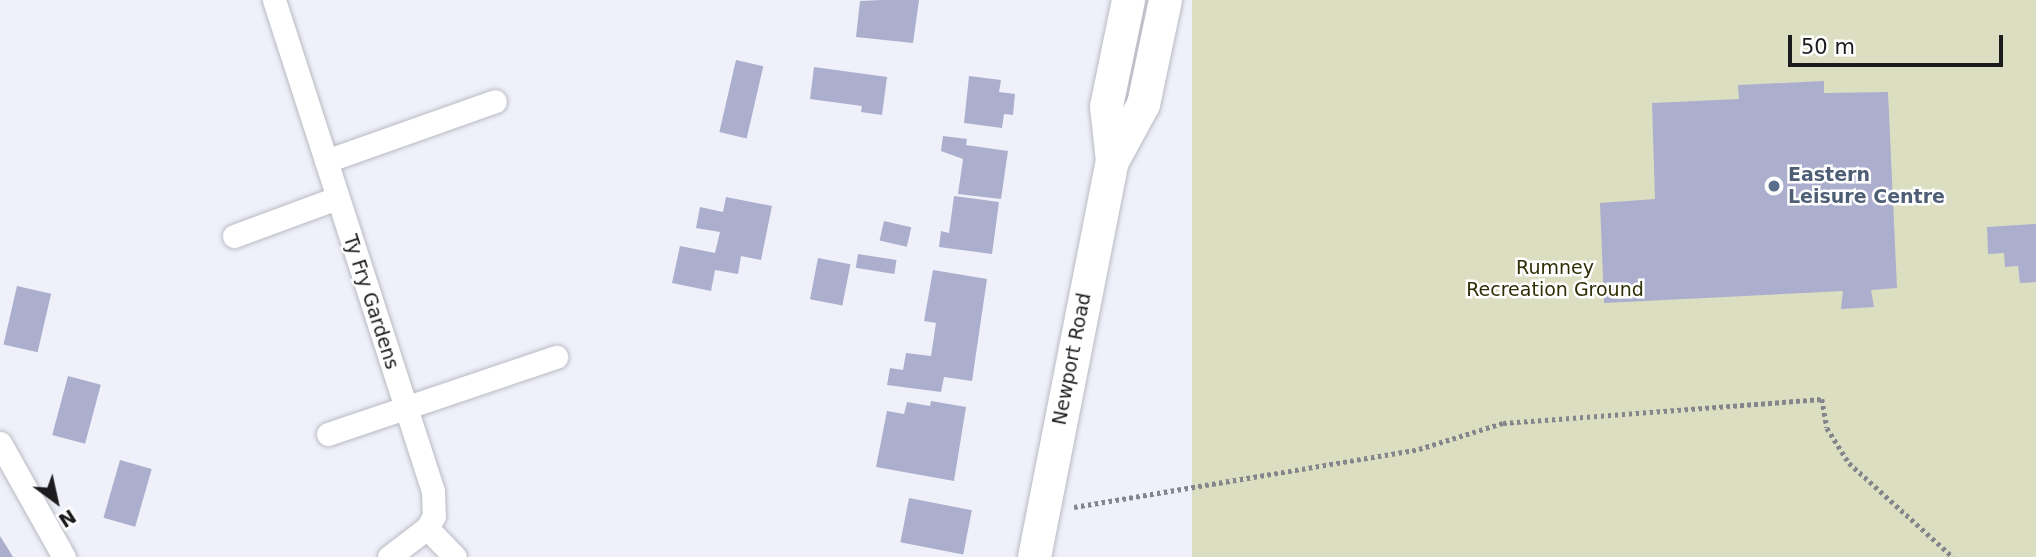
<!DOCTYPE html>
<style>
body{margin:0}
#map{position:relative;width:2036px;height:557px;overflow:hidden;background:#eff0f9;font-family:"DejaVu Sans",sans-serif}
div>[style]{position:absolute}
.green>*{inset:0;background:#dcdec2;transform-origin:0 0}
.building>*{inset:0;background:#abafcd;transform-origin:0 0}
.path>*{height:4.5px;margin-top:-2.25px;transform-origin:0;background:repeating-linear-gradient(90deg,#85868c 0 3.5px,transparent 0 7px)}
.roads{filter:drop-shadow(0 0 2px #b9bac3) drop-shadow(0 0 2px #b9bac3)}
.street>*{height:23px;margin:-11.5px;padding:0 11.5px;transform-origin:11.5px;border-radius:11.5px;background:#fff}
.secondary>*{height:33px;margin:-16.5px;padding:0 16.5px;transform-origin:16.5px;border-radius:16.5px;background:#fff}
.dots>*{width:19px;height:19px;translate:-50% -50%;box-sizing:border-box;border:4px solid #fff;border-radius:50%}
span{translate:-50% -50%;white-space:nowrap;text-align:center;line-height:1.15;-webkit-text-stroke:5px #fff;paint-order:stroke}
.service-label{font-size:19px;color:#4e5e75;font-weight:700}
.left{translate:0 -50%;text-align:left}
.park-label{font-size:19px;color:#2e2e05}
.street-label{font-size:19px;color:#1c1c1f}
.north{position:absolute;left:21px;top:466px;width:70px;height:70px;-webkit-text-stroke:5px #fff;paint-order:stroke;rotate:147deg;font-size:19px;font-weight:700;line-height:28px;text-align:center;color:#1c1c1f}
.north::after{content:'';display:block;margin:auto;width:24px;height:32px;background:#1c1c1f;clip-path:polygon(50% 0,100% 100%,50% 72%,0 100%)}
.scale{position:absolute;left:1788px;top:35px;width:215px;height:32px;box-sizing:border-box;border:4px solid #1c1c1f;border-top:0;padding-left:9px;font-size:21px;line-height:24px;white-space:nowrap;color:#1c1c1f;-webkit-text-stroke:5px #fff;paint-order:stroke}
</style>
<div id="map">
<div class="green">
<div style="left:1192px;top:0;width:844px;height:569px"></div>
</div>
<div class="building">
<div style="clip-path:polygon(881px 0,919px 0,913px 43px,856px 37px,860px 1px)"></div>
<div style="left:736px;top:60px;width:28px;height:74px;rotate:13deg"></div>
<div style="clip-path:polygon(814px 67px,887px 77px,882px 115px,861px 112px,862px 106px,810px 99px)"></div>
<div style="clip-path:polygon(969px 76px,1001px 80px,999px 92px,1015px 94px,1013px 115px,1004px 114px,1002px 128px,964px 123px)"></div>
<div style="clip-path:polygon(1824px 81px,1824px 93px,1888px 92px,1897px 288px,1871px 290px,1874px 307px,1841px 309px,1843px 291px,1604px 303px,1600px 203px,1655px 199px,1652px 103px,1739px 99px,1738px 85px)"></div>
<div style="clip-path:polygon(943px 136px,967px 139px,966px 145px,1008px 151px,1001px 199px,958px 194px,963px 159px,941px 151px)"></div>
<div style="clip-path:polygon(954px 196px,999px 202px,992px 254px,939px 247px,941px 231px,949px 233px)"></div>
<div style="clip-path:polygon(726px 197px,772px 206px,761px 260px,741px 256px,738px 274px,715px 270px,711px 291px,672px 283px,680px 246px,715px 253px,720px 232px,696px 228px,700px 207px,723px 212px)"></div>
<div style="left:884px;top:221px;width:28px;height:20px;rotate:13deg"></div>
<div style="clip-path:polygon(2036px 224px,2036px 282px,2020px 283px,2018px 266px,2005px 267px,2004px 253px,1988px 254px,1987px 227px)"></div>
<div style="left:858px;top:254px;width:39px;height:14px;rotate:9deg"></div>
<div style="left:818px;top:258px;width:33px;height:42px;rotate:11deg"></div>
<div style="clip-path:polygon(933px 270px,987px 279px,972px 381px,944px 377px,941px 392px,887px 385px,890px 368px,903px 370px,906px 353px,931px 356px,936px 323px,924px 321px)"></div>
<div style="left:17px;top:286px;width:35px;height:60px;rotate:13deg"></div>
<div style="left:68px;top:376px;width:34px;height:61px;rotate:15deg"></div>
<div style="clip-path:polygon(931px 401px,966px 407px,954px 481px,876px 467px,887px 411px,904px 414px,907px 402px,930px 406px)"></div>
<div style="left:120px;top:460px;width:33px;height:60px;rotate:16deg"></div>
<div style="left:909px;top:498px;width:64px;height:45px;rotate:11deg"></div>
<div style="clip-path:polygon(0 536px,7px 547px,13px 557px,0 557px)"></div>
</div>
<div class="path">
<div style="left:1074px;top:507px;width:350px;rotate:-9.5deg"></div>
<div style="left:1419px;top:449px;width:88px;rotate:-17.2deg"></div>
<div style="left:1503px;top:423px;width:320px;rotate:-4.3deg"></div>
<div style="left:1822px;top:399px;width:29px;rotate:80deg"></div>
<div style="left:1827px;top:428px;width:41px;rotate:57.8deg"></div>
<div style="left:1849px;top:463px;width:140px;rotate:42.1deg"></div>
</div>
<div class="roads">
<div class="street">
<div style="left:274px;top:0;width:516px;rotate:72.06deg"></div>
<div style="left:433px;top:491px;width:25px;rotate:88deg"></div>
<div style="left:434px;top:516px;width:14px;rotate:120deg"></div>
<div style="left:427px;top:528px;width:48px;rotate:142.7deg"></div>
<div style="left:326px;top:161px;width:179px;rotate:-19.5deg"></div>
<div style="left:234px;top:236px;width:110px;rotate:-20.3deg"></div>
<div style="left:328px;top:434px;width:241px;rotate:-18.7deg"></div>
<div style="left:0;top:443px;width:131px;rotate:60.7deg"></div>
<div style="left:427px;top:528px;width:40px;rotate:46deg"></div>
</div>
<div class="secondary">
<div style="left:1112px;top:161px;width:55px;rotate:-96.2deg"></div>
<div style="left:1106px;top:106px;width:108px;rotate:-78.3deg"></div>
<div style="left:1034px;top:557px;width:404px;rotate:-78.9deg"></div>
<div style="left:1112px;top:161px;width:65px;rotate:-61.5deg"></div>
<div style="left:1143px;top:104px;width:106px;rotate:-78.1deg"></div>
</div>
</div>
<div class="dots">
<div style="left:1774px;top:186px;background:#5c6f8a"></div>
</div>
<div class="service-label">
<span class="left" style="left:1788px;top:186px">Eastern<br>Leisure Centre</span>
</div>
<div class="park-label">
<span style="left:1555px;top:279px">Rumney<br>Recreation Ground</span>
</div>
<div class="street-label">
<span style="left:371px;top:302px;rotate:72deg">Ty Fry Gardens</span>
<span style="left:1072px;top:359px;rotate:-79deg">Newport Road</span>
</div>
<div class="north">N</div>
<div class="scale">50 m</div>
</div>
